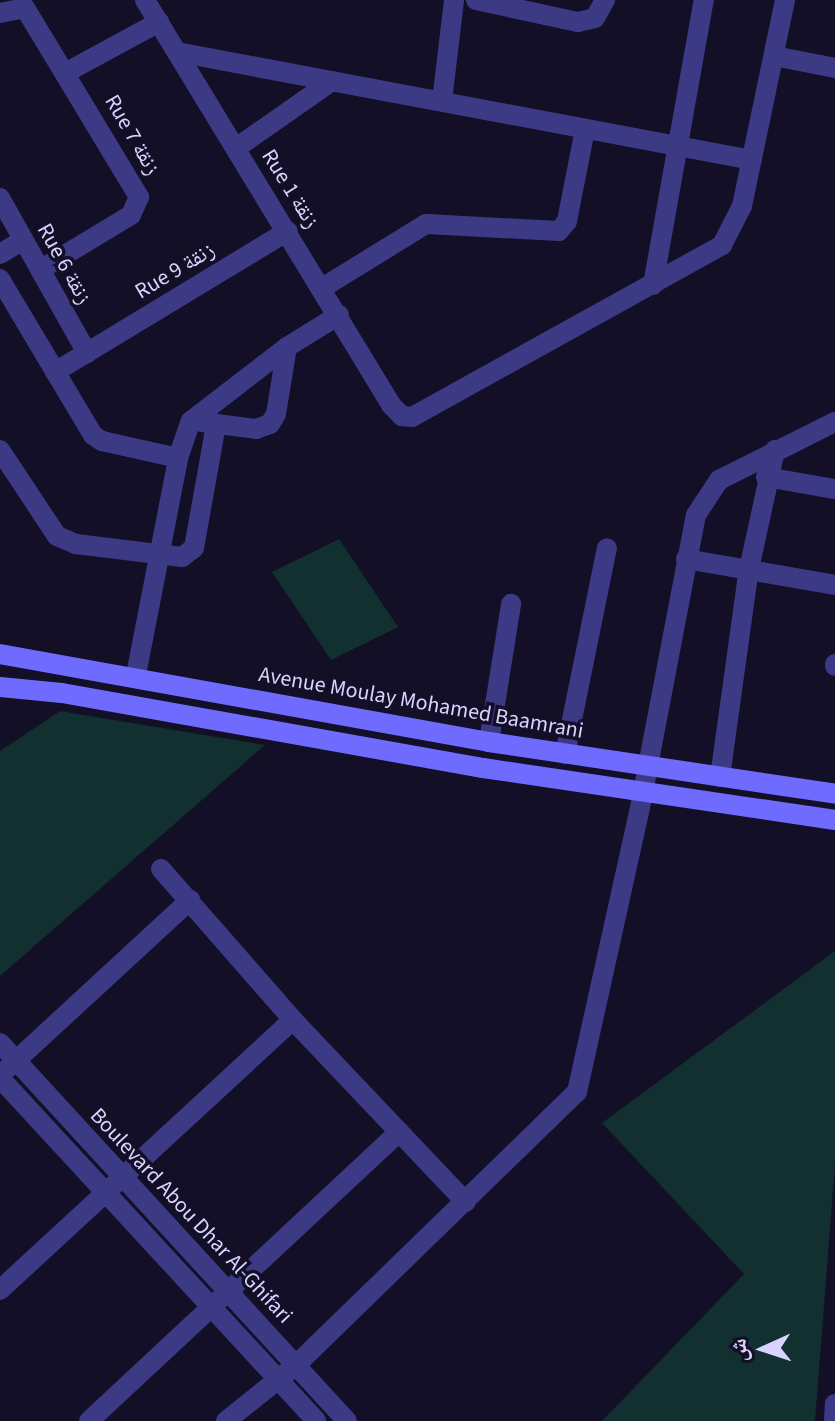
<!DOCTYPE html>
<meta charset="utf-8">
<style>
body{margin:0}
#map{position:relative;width:835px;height:1421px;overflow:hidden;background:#130f26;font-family:"Source Sans 3","Noto Naskh Arabic",sans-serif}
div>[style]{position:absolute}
.green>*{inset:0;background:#12302f}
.street>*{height:20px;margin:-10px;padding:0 10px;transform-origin:10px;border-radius:10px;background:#3d3a85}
.secondary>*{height:20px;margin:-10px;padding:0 10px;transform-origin:10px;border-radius:10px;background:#6f6bff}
span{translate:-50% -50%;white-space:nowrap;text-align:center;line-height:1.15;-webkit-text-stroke:7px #130f26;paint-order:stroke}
.street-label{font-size:22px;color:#d9d4ff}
.north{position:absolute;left:723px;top:1309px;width:80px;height:80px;-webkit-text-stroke:6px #130f26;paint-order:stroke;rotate:267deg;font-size:22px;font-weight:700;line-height:32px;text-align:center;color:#d9d4ff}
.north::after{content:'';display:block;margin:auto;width:28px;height:36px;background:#d9d4ff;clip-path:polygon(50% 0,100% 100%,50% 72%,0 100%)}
</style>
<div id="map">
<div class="green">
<div style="clip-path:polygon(339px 539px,398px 627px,331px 660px,272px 572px)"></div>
<div style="clip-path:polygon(60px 711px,265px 745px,0 976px,0 751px)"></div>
<div style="clip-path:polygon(835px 951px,835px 1165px,815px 1421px,602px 1421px,744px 1274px,602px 1123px)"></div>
</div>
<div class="street">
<div style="left:145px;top:0;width:474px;rotate:58.7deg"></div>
<div style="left:391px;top:405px;width:16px;rotate:45deg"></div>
<div style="left:402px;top:416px;width:10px;rotate:6deg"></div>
<div style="left:412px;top:417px;width:355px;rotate:-29deg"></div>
<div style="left:722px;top:245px;width:44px;rotate:-62.9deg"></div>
<div style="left:742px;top:206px;width:210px;rotate:-78.2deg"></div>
<div style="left:476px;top:0;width:104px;rotate:12.2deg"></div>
<div style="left:578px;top:22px;width:17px;rotate:-13deg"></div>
<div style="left:595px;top:18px;width:21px;rotate:-61deg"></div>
<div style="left:0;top:13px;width:25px;rotate:-11deg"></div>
<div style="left:25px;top:8px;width:221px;rotate:58.9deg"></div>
<div style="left:139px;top:197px;width:20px;rotate:114deg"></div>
<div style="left:131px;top:215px;width:106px;rotate:148.9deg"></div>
<div style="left:177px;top:52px;width:585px;rotate:10.64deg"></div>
<div style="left:774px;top:56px;width:62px;rotate:11.1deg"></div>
<div style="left:67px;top:72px;width:105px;rotate:-28.5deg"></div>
<div style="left:442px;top:101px;width:102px;rotate:-83.2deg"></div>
<div style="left:236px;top:148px;width:117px;rotate:-34.9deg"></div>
<div style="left:0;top:198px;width:178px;rotate:60.7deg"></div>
<div style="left:0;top:254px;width:27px;rotate:-31deg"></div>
<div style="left:0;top:279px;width:182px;rotate:59.2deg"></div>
<div style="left:93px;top:435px;width:11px;rotate:34deg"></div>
<div style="left:102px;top:441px;width:78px;rotate:12.6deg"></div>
<div style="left:653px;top:285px;width:290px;rotate:-79.9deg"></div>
<div style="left:322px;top:288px;width:122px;rotate:-31.6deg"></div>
<div style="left:426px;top:224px;width:133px;rotate:3deg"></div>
<div style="left:559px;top:231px;width:13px;rotate:-51deg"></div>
<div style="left:567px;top:221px;width:94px;rotate:-78.9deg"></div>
<div style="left:55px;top:372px;width:272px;rotate:-31.2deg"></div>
<div style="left:202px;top:422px;width:54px;rotate:7.4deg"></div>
<div style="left:256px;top:429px;width:15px;rotate:-20deg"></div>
<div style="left:270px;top:424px;width:12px;rotate:-59deg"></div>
<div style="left:276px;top:414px;width:68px;rotate:-80.7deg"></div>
<div style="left:0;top:450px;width:103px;rotate:56.5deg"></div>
<div style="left:57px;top:536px;width:21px;rotate:23deg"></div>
<div style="left:76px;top:544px;width:107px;rotate:7deg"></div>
<div style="left:182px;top:557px;width:15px;rotate:-37deg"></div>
<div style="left:194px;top:548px;width:126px;rotate:-79.9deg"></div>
<div style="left:766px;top:477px;width:70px;rotate:9.9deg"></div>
<div style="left:686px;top:559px;width:151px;rotate:9.9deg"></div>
<div style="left:835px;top:664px;width:2px;rotate:90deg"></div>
<div style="left:136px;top:675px;width:221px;rotate:-79deg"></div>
<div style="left:178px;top:458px;width:39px;rotate:-71deg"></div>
<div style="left:191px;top:421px;width:121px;rotate:-37.6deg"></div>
<div style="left:287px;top:347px;width:61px;rotate:-31.6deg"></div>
<div style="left:489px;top:742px;width:140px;rotate:-80.9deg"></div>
<div style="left:565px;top:754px;width:210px;rotate:-78.5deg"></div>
<div style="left:720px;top:777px;width:210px;rotate:-82.1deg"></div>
<div style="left:749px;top:569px;width:122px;rotate:-77.7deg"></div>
<div style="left:161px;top:869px;width:201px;rotate:48.8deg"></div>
<div style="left:293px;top:1020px;width:251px;rotate:46.5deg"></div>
<div style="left:0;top:1043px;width:513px;rotate:47.45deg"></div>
<div style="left:8px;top:1068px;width:248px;rotate:-42.7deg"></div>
<div style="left:0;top:1078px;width:466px;rotate:47.3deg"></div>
<div style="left:0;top:1290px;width:398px;rotate:-42.7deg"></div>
<div style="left:89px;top:1421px;width:424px;rotate:-43deg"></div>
<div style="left:226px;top:1421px;width:88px;rotate:-38.6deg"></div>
<div style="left:295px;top:1366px;width:393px;rotate:-44.2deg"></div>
<div style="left:577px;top:1092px;width:291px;rotate:-77.5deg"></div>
<div style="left:640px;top:808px;width:298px;rotate:-79.2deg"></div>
<div style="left:696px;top:515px;width:42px;rotate:-56.7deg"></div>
<div style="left:719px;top:480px;width:130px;rotate:-26.6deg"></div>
<div style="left:834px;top:1421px;width:17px;rotate:-87deg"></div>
</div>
<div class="secondary">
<div style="left:0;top:654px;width:497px;rotate:10.2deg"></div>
<div style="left:489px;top:742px;width:350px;rotate:8.5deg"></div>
<div style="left:0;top:687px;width:62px;rotate:5.5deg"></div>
<div style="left:62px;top:693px;width:428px;rotate:10.1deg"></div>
<div style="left:483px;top:768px;width:356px;rotate:8.4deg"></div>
</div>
<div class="street-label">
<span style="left:132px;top:135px;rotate:60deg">Rue 7 زنقة</span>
<span style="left:290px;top:189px;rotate:58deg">Rue 1 زنقة</span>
<span style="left:64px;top:264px;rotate:61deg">Rue 6 زنقة</span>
<span style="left:175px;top:271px;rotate:-31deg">Rue 9 زنقة</span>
<span style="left:421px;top:703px;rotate:10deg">Avenue Moulay Mohamed Baamrani</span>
<span style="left:191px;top:1216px;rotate:47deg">Boulevard Abou Dhar Al-Ghifari</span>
</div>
<div class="north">ش</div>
</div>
